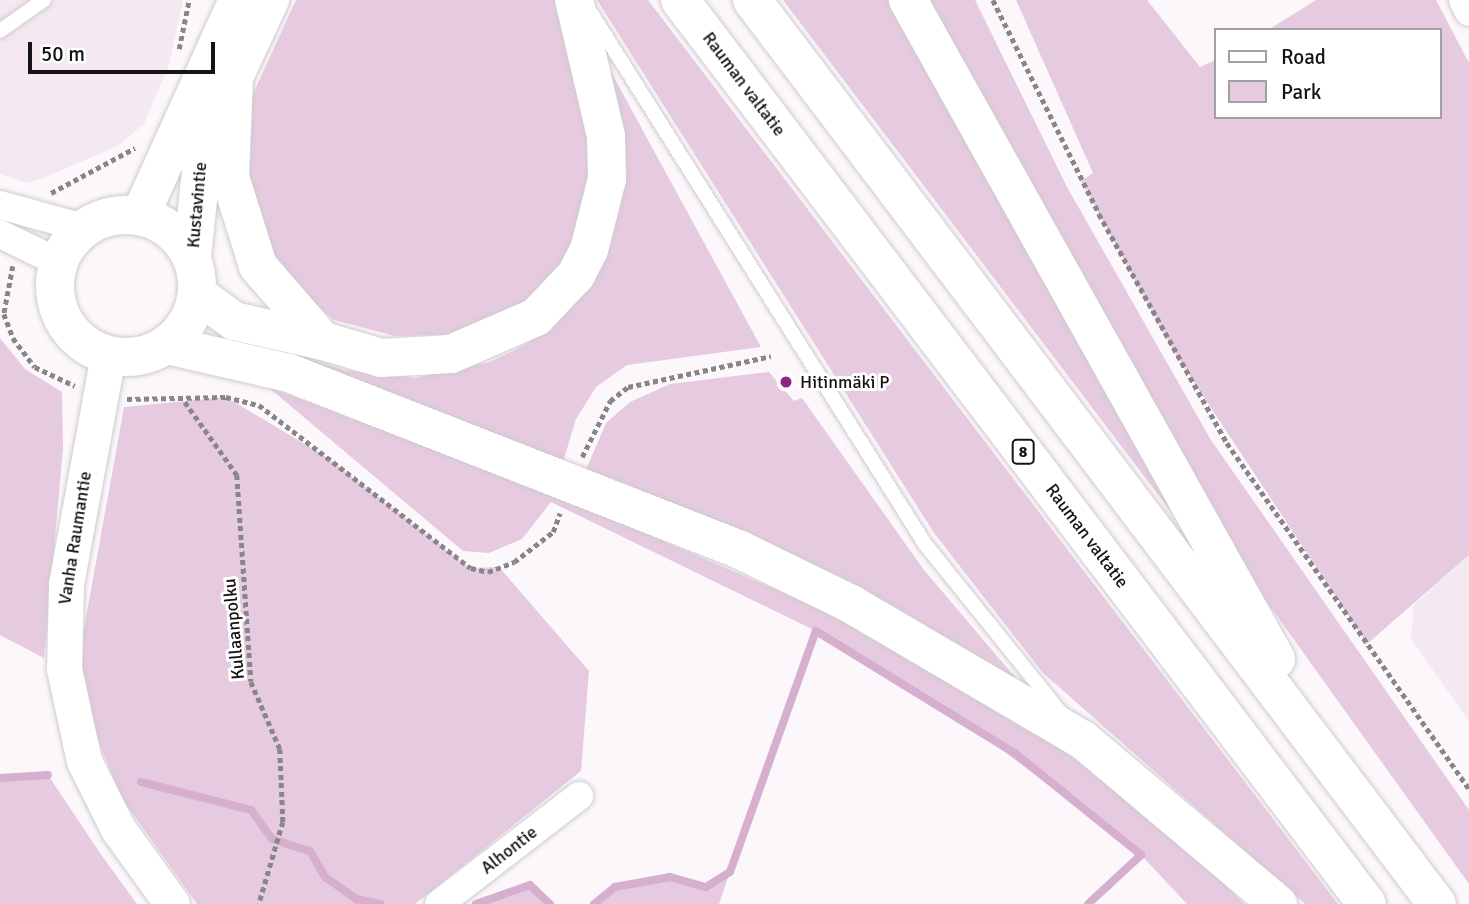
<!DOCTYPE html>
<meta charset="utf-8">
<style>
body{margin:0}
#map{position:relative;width:1469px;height:904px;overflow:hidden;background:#fbf7fa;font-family:Signika,sans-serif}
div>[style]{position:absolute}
.built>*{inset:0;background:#f4e8f1}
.green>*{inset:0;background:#e6cae0}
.stream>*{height:8px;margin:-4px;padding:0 4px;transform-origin:4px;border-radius:4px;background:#d6aece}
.path>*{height:4.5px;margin-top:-2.25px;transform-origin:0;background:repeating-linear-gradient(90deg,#898688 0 5px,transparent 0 8.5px)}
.roads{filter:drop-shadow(0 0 2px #cfcbce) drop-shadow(0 0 2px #cfcbce)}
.service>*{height:14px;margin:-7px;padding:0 7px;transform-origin:7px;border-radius:7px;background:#fff}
.minor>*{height:28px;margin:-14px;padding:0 14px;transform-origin:14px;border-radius:14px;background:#fff}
.tertiary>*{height:35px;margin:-17.5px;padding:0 17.5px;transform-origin:17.5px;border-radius:17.5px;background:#fff}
.secondary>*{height:38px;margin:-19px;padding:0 19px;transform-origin:19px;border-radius:19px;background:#fff}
.secondary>.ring{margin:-19px;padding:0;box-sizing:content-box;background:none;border:38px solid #fff;border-radius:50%}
.motorway>*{height:38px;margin:-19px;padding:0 19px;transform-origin:19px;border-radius:19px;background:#fff}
.dots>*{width:19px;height:19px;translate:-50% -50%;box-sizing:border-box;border:4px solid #fff;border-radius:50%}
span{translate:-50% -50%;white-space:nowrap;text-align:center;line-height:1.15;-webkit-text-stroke:6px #fff;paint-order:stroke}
.shield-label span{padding:2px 5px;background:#fff;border:2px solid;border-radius:5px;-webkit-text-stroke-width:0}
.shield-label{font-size:16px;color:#151415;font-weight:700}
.street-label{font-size:18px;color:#151415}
.poi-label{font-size:18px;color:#151415}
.left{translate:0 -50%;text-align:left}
.legend{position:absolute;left:1214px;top:28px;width:228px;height:91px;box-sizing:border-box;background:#fff;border:2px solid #a1a1a1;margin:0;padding:9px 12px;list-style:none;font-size:21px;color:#151415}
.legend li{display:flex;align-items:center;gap:14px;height:35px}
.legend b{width:35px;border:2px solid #a1a1a1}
.scale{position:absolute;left:28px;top:42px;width:187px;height:32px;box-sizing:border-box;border:4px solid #151415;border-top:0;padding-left:9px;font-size:21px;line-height:24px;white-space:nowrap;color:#151415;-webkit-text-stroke:5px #fff;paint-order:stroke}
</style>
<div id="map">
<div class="built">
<div style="clip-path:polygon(0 0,183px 0,169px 65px,144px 124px,118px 146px,43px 178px,27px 183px,0 174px)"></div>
<div style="clip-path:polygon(1469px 555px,1469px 721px,1411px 639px,1414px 605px)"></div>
</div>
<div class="green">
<div style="clip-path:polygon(296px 0,557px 0,586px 102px,590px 188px,575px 249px,531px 304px,465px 334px,395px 336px,334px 320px,274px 267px,246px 185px,252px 96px)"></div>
<div style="clip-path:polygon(597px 0,648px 0,1338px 904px,1305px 904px,1043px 673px,934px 533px)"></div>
<div style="clip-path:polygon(783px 0,888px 0,1178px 510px,1172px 513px)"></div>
<div style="clip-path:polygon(924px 0,975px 0,1067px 187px,1211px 440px,1469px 810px,1469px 884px,1264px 598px)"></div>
<div style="clip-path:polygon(1016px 0,1147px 0,1200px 67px,1215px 60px,1215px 117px,1439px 117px,1439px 30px,1268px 30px,1316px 0,1436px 0,1469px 63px,1469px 555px,1367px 644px,1174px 352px,1081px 181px,1093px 173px)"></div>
<div style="clip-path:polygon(606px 63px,761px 347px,627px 365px,596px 387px,576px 419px,563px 462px,244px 348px,248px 342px,344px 370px,415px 378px,490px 362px,525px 345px,562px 313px,589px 277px)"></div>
<div style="clip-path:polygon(0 338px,25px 369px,62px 392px,63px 449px,44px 658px,0 635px)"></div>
<div style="clip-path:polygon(769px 372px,794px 401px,802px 398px,924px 570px,1019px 682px,585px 472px,606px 423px,630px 402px,670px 384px)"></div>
<div style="clip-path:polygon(268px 387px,556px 495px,823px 610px,1043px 735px,1179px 839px,1244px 904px,1187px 904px,1141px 855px,977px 731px,816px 631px,551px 502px,522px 539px,489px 553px,463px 551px)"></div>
<div style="clip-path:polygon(226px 397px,328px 458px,470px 568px,499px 567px,589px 671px,581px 771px,415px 904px,197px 904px,123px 800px,82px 703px,83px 634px,124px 407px)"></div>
<div style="clip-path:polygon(48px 775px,102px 856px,137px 904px,0 904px,0 778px)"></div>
<div style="clip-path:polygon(730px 872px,719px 904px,594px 904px,615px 887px,670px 877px,706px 887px)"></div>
<div style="clip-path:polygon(530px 885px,550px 904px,476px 904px,480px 898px)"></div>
</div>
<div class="stream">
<div style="left:0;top:778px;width:48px;rotate:-3.6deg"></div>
<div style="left:141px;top:782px;width:114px;rotate:14.3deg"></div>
<div style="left:251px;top:810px;width:36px;rotate:54deg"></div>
<div style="left:272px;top:839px;width:40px;rotate:18deg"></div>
<div style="left:310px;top:851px;width:30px;rotate:60deg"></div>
<div style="left:325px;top:877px;width:39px;rotate:35deg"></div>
<div style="left:357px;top:899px;width:24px;rotate:12deg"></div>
<div style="left:476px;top:904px;width:57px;rotate:-19.4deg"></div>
<div style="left:530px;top:885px;width:28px;rotate:44deg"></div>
<div style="left:594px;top:904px;width:27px;rotate:-39deg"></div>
<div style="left:615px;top:887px;width:56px;rotate:-10.3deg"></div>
<div style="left:670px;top:877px;width:37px;rotate:16deg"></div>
<div style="left:706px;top:887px;width:28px;rotate:-32deg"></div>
<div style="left:730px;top:872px;width:256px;rotate:-70.4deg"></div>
<div style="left:816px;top:631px;width:235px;rotate:31.6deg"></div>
<div style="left:1016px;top:754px;width:161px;rotate:38.9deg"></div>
<div style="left:1141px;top:855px;width:72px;rotate:137.2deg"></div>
</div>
<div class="path">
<div style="left:993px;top:0;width:239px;rotate:63.6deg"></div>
<div style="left:1099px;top:214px;width:262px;rotate:60.8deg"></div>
<div style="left:1227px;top:443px;width:422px;rotate:55deg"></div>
<div style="left:179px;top:49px;width:50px;rotate:-78.5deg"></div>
<div style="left:51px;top:193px;width:95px;rotate:-28.2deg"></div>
<div style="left:13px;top:266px;width:49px;rotate:100.6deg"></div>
<div style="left:4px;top:314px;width:26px;rotate:69deg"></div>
<div style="left:13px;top:338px;width:36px;rotate:53deg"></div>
<div style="left:35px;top:367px;width:44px;rotate:25.4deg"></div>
<div style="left:127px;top:399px;width:99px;rotate:-1.2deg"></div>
<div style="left:226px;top:397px;width:34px;rotate:14deg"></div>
<div style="left:259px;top:405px;width:267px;rotate:37.6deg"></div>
<div style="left:471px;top:568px;width:17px;rotate:13deg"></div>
<div style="left:488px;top:572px;width:28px;rotate:-21deg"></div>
<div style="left:514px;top:562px;width:49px;rotate:-37.6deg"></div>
<div style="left:553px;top:532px;width:20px;rotate:-70deg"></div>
<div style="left:185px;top:402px;width:90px;rotate:54.5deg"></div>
<div style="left:237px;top:475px;width:207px;rotate:86.1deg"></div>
<div style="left:251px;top:682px;width:73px;rotate:66.6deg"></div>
<div style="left:280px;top:749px;width:73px;rotate:87.6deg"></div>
<div style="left:283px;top:822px;width:85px;rotate:106.3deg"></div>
<div style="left:582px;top:457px;width:63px;rotate:-63.4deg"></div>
<div style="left:610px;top:401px;width:23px;rotate:-38deg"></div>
<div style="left:628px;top:387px;width:146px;rotate:-12.2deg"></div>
</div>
<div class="roads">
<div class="service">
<div style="left:591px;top:13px;width:627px;rotate:57.83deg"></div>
<div style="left:925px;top:544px;width:217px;rotate:51.2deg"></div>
<div style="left:0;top:31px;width:54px;rotate:-35.2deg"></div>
</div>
<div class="minor">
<div style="left:1463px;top:0;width:13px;rotate:63deg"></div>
<div style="left:0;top:205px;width:87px;rotate:15.3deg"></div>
<div style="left:0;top:234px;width:64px;rotate:25.8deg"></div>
<div style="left:439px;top:904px;width:177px;rotate:-37.6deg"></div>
</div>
<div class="tertiary">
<div style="left:108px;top:355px;width:233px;rotate:100.4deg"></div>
<div style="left:66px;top:584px;width:85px;rotate:91.3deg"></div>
<div style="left:64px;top:669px;width:94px;rotate:77.7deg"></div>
<div style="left:84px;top:761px;width:76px;rotate:63.4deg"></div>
<div style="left:118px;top:829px;width:92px;rotate:54.2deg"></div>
</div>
<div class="secondary">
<div class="ring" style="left:55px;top:215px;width:104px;height:104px"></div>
<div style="left:140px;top:216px;width:237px;rotate:-65.6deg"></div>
<div style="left:192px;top:257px;width:116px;rotate:-84deg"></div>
<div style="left:204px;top:142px;width:157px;rotate:-65.1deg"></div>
</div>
<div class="motorway">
<div style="left:680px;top:0;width:1135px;rotate:52.77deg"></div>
<div style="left:752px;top:0;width:1134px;rotate:52.85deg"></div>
<div style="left:908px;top:0;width:755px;rotate:60.82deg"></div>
<div style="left:234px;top:78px;width:99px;rotate:92.3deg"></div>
<div style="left:230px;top:177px;width:93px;rotate:72.5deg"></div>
<div style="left:258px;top:266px;width:99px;rotate:49.1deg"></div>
<div style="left:323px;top:341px;width:60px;rotate:16.3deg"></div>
<div style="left:381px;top:358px;width:70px;rotate:-3.3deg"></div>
<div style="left:451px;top:354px;width:93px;rotate:-23.5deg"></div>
<div style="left:536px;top:317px;width:58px;rotate:-46.4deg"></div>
<div style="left:576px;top:275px;width:28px;rotate:-63deg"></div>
<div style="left:589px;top:250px;width:73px;rotate:-75.8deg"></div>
<div style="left:607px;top:179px;width:43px;rotate:-91.3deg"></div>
<div style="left:606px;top:136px;width:140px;rotate:-103.2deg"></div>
<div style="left:197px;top:294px;width:46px;rotate:36.1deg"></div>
<div style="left:234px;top:321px;width:91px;rotate:12.7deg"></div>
<div style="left:167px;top:345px;width:125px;rotate:12.9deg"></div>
<div style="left:289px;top:373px;width:484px;rotate:21.4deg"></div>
<div style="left:740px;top:550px;width:123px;rotate:25.9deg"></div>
<div style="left:851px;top:604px;width:269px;rotate:30.4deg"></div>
<div style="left:1083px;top:740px;width:255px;rotate:40.1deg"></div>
</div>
</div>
<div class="dots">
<div style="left:786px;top:382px;background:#902284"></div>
</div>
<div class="shield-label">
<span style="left:1023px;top:452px">8</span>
</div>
<div class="street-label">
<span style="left:744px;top:84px;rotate:53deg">Rauman valtatie</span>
<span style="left:197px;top:205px;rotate:-85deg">Kustavintie</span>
<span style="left:1087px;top:536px;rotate:53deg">Rauman valtatie</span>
<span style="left:75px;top:538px;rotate:-81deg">Vanha Raumantie</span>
<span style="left:234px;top:629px;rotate:-95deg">Kullaanpolku</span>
<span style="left:509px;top:850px;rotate:-38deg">Alhontie</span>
</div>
<div class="poi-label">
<span class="left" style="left:800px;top:382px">Hitinmäki P</span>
</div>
<ul class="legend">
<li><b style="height:9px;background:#fff"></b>Road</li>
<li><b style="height:19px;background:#e6cae0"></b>Park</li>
</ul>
<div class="scale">50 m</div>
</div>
